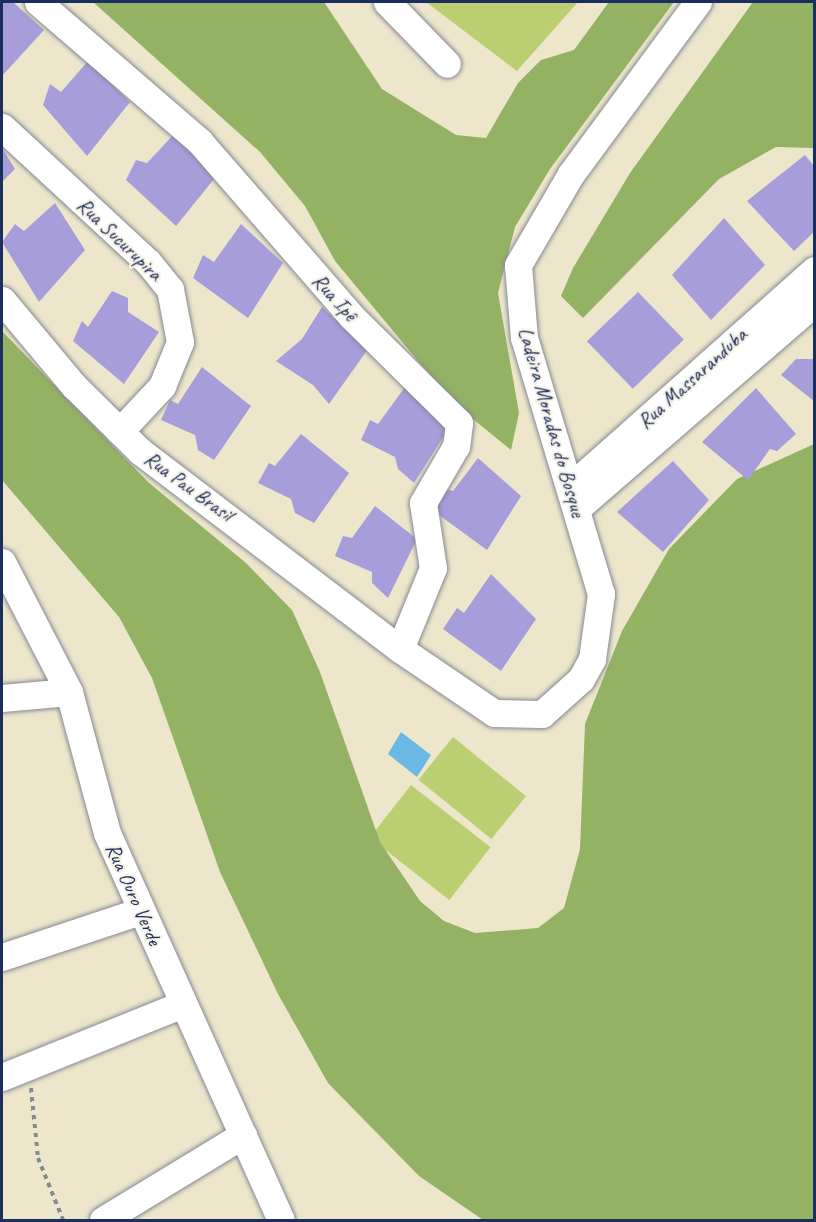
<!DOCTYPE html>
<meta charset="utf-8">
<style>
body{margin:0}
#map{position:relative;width:816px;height:1222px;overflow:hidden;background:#eee6cb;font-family:Caveat,sans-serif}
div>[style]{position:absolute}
.green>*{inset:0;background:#bbcf72;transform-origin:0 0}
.forest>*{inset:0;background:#94b264}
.water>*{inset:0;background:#6bb8e5}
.building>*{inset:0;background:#a79ddb;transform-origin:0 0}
.path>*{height:4px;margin-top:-2px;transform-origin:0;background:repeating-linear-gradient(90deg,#848a94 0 4.5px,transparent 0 9px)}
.roads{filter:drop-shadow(0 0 2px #848a94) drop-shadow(0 0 2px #848a94)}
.minor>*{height:27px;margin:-13.5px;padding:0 13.5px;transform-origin:13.5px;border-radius:13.5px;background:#fff}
span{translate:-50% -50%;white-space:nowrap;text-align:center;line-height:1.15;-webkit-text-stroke:4.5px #f7f3e8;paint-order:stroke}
.street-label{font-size:21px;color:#1b2f5e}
.frame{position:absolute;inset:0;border:3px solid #1b2f5e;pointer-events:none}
</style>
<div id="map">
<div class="green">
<div style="clip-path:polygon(426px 2px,578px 2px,517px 71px)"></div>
<div style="left:453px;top:737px;width:94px;height:55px;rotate:39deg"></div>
<div style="left:411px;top:785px;width:101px;height:67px;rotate:38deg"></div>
</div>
<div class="forest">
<div style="clip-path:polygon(93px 2px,324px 2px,382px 89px,456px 135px,486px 138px,518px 83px,541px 60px,574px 50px,609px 2px,674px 2px,550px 169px,515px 227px,498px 293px,519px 413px,511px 450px,462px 410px,418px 361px,335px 261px,305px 206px,260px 152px)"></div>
<div style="clip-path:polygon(753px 2px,814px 2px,814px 148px,776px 147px,719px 179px,583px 318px,561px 296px,573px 268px,630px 173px)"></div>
<div style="clip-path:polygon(2px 331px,148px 482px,246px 563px,292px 610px,320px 672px,380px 842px,420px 901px,444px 921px,475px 933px,538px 928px,564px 908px,580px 849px,585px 724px,622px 631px,669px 549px,737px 479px,814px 444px,814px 1220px,483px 1220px,419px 1176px,328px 1083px,278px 994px,220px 872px,152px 678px,119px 617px,2px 480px)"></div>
</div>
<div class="water">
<div style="clip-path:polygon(401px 732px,431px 755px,417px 777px,388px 754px)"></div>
</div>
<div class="building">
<div style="clip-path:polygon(2px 2px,13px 2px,44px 30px,2px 76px)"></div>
<div style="clip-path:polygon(88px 61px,130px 102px,87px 156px,43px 105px,50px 84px,61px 92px)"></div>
<div style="clip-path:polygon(177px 131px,214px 179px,176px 226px,126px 180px,136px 160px,147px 163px)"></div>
<div style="clip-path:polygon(2px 148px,15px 169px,2px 182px)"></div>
<div style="clip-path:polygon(805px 155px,814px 166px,814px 232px,794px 251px,747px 201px)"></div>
<div style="clip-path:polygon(55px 203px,85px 250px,39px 302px,2px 242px,15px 224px,24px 231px)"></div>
<div style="clip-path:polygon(724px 218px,765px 265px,711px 320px,672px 275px)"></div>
<div style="clip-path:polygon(241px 224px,283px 263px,248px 318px,193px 278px,203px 255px,214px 262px)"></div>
<div style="clip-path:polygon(112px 291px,128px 298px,128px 312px,159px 332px,124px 384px,73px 341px,82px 321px,88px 327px)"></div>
<div style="left:638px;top:292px;width:66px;height:71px;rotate:46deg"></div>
<div style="clip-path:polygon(322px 307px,368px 349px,329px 404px,313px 385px,276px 361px,302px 339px)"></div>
<div style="clip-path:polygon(796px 359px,814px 359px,814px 401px,781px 375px)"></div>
<div style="clip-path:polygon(202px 367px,251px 406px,214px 460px,198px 450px,195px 435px,161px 420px,170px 400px,178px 404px)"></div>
<div style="clip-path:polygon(405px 387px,449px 428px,414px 483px,398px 469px,395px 457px,361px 440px,370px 420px,378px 424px)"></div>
<div style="clip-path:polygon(756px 388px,796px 434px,777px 451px,770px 449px,748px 480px,702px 442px)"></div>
<div style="clip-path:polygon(301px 434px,349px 473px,314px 523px,295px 513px,291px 499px,258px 483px,269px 463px,275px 466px)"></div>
<div style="clip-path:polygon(478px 458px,521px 496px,487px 550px,432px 510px,444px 488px,453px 491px)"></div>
<div style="clip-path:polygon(673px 461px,709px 500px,663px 552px,617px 512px)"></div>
<div style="clip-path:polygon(375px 506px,417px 539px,388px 598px,372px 583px,372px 572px,335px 556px,343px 536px,352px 538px)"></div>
<div style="clip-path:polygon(491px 574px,536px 619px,501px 671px,443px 629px,457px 608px,464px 613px)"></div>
</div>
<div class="path">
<div style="left:31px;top:1088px;width:70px;rotate:84.3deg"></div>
<div style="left:38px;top:1158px;width:67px;rotate:68deg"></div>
</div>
<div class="roads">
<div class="minor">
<div style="left:38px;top:2px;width:214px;rotate:40.8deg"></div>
<div style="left:200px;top:142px;width:230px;rotate:49deg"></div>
<div style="left:351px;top:316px;width:152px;rotate:44.7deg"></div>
<div style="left:459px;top:423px;width:23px;rotate:97deg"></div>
<div style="left:456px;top:446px;width:66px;rotate:120.1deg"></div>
<div style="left:423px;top:503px;width:66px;rotate:81.3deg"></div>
<div style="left:433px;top:568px;width:87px;rotate:112.2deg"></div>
<div style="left:387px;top:2px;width:86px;rotate:45.9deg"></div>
<div style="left:2px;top:127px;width:199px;rotate:42.8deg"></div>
<div style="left:148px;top:262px;width:35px;rotate:51deg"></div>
<div style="left:170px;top:289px;width:54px;rotate:79.3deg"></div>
<div style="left:180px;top:342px;width:48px;rotate:112.2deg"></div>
<div style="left:162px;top:386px;width:62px;rotate:133deg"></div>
<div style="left:2px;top:300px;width:112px;rotate:50.1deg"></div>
<div style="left:74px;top:386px;width:94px;rotate:44.6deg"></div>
<div style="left:141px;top:452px;width:325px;rotate:37.3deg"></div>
<div style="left:400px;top:649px;width:114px;rotate:34.2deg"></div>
<div style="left:494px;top:713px;width:48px;rotate:1.2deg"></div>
<div style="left:542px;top:714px;width:52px;rotate:-41.9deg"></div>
<div style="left:581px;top:679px;width:23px;rotate:-61deg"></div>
<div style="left:592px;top:659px;width:66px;rotate:-82.1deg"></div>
<div style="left:601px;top:594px;width:267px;rotate:-106.7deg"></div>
<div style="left:524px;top:338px;width:73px;rotate:-94.7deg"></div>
<div style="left:518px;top:265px;width:105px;rotate:-59.8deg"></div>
<div style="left:571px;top:174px;width:214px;rotate:-53.6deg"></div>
<div style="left:570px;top:487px;width:327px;rotate:-41.6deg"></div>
<div style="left:576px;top:509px;width:315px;rotate:-40.9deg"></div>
<div style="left:2px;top:562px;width:146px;rotate:62.7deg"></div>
<div style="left:69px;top:692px;width:146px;rotate:74.9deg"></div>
<div style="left:107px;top:833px;width:424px;rotate:65.8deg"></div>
<div style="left:2px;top:698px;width:67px;rotate:-5.1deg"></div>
<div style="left:2px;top:957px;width:145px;rotate:-18.4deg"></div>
<div style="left:2px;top:1077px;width:195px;rotate:-22deg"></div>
<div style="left:103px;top:1220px;width:164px;rotate:-31.3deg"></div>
</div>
</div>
<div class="street-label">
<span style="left:120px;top:239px;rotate:44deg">Rua Sucurupira</span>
<span style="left:335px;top:297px;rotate:48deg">Rua Ipê</span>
<span style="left:692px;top:378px;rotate:-42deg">Rua Massaranduba</span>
<span style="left:552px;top:422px;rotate:74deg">Ladeira Moradas do Bosque</span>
<span style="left:189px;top:486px;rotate:36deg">Rua Pau Brasil</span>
<span style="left:134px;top:894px;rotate:66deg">Rua Ouro Verde</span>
</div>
<div class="frame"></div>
</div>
